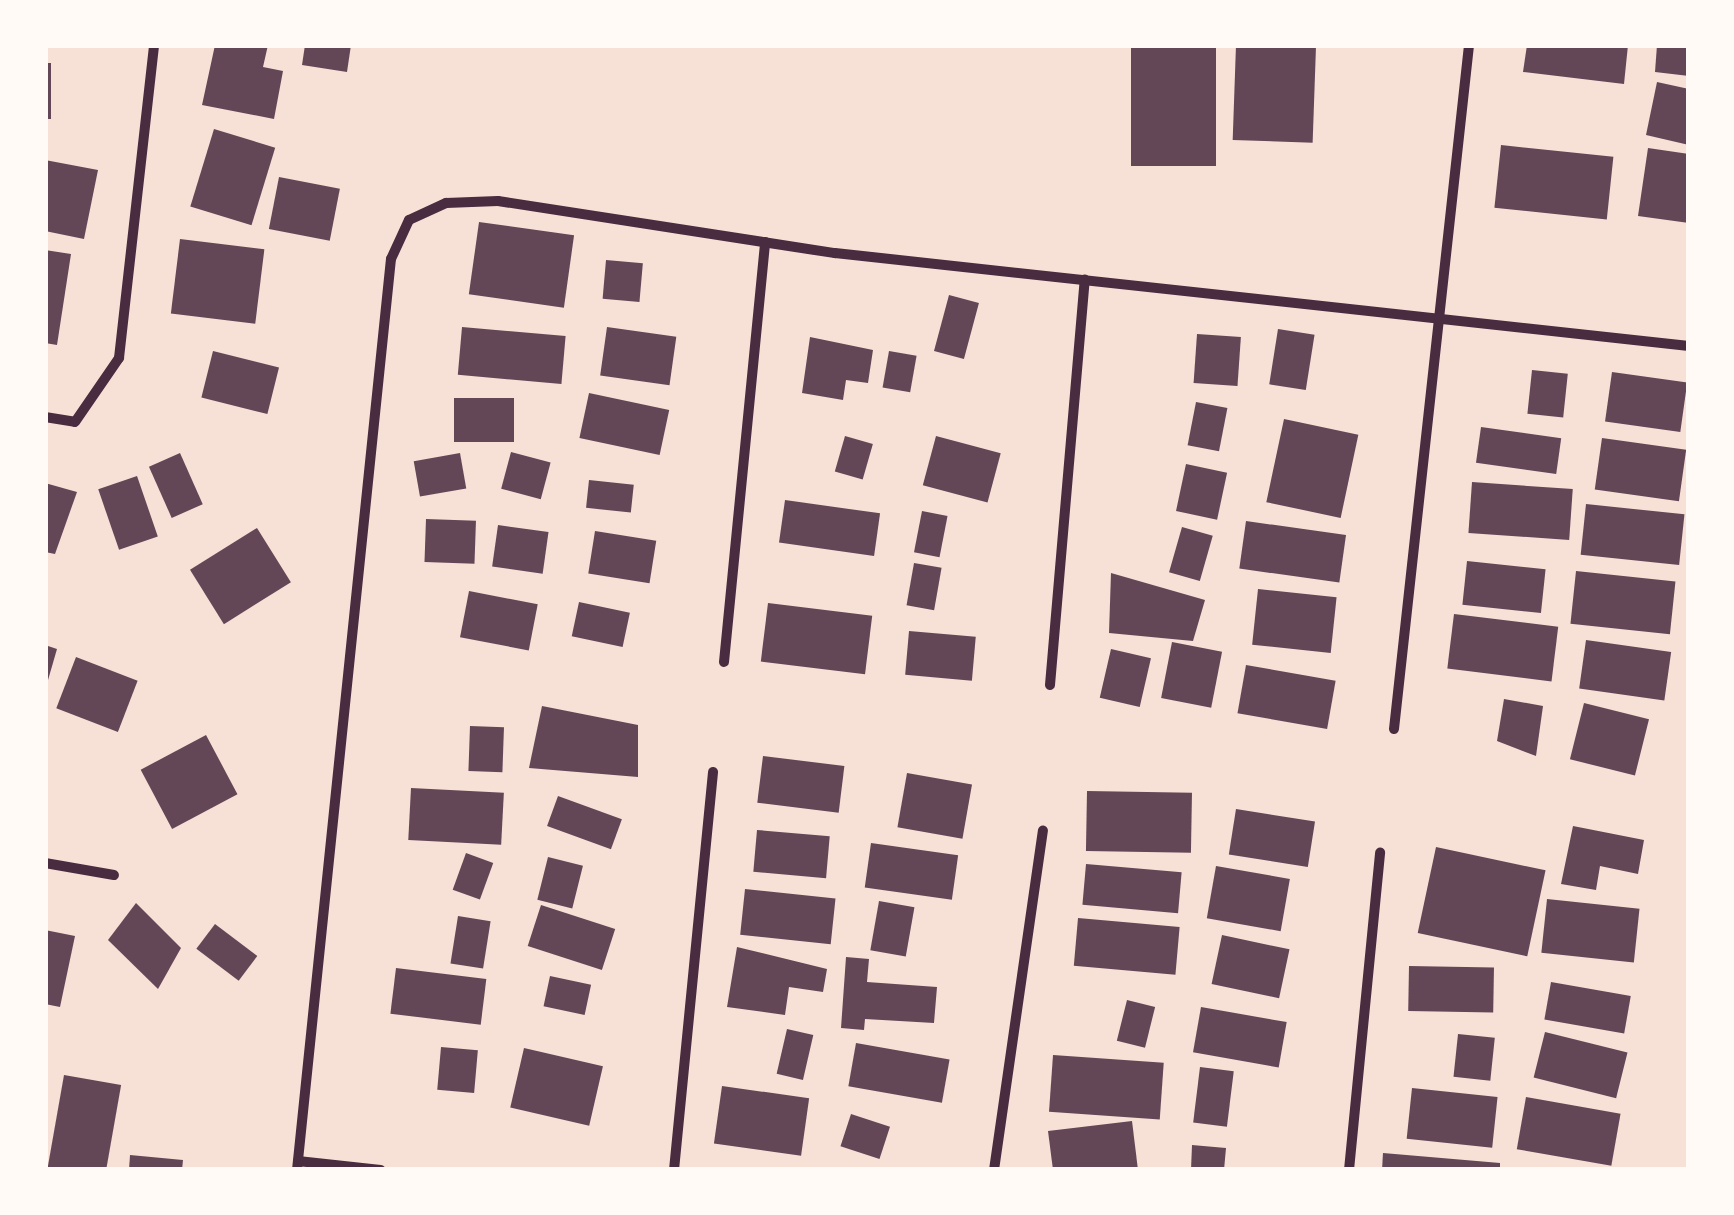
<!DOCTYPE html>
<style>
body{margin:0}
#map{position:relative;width:1734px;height:1215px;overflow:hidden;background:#f7e1d7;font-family:"Noto Serif",serif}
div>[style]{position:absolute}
.building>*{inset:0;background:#644757;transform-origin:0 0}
.minor>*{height:10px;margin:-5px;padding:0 5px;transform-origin:5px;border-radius:5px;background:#4a2c40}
span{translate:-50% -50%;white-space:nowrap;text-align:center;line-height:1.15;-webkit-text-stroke:9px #fffaf5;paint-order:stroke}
.frame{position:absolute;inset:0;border:48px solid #fffaf5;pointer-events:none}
</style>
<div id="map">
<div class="building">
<div style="clip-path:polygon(215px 45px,268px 45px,263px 67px,283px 71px,274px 119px,202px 105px)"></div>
<div style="clip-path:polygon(305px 45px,351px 45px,347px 72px,302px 65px)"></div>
<div style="left:1131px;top:45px;width:85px;height:121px"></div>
<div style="left:1236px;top:45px;width:80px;height:95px;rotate:2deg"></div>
<div style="clip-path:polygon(1527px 45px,1628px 45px,1624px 84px,1523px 72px)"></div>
<div style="clip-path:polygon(1657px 45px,1689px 45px,1689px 76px,1655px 72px)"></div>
<div style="left:45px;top:63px;width:6px;height:56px"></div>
<div style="clip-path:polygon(1657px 82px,1689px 89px,1689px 145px,1646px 135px)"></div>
<div style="left:214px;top:129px;width:64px;height:81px;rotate:17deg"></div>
<div style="left:1501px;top:145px;width:113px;height:63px;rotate:6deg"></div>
<div style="clip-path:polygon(1648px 148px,1689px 154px,1689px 223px,1638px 216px)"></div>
<div style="clip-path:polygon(45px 160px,98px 170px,84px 239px,45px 231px)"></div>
<div style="left:279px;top:177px;width:62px;height:53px;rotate:11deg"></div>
<div style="left:479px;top:222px;width:96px;height:73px;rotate:8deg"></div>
<div style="left:180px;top:239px;width:85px;height:75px;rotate:7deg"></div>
<div style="clip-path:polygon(45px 250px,71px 254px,57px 345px,45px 343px)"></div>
<div style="left:606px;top:260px;width:37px;height:39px;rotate:5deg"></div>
<div style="left:949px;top:295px;width:31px;height:58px;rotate:15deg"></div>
<div style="left:462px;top:327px;width:104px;height:48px;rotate:5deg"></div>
<div style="left:607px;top:327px;width:70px;height:49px;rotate:8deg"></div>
<div style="left:1278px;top:329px;width:37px;height:56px;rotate:9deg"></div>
<div style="left:1197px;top:334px;width:44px;height:49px;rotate:4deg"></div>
<div style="clip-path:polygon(810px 337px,873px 350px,868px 383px,846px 380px,843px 400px,802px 393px)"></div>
<div style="left:213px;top:351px;width:68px;height:48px;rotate:14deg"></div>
<div style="left:889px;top:351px;width:28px;height:37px;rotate:10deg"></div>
<div style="left:1532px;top:370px;width:36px;height:44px;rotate:6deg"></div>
<div style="left:1612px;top:372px;width:76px;height:50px;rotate:8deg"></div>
<div style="left:589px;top:393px;width:82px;height:46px;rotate:12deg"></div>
<div style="left:454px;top:398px;width:60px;height:44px"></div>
<div style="left:1196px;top:402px;width:32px;height:44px;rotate:11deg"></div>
<div style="left:1284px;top:419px;width:76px;height:85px;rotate:12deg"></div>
<div style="left:1481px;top:427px;width:81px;height:36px;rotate:8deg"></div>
<div style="left:845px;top:436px;width:29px;height:37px;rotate:16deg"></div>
<div style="left:936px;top:436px;width:67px;height:51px;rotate:15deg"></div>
<div style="left:1602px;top:438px;width:85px;height:52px;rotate:8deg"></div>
<div style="left:511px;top:452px;width:41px;height:38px;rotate:15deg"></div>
<div style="left:180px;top:453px;width:56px;height:34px;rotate:66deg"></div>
<div style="left:460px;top:453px;width:36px;height:47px;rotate:80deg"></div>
<div style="left:1186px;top:464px;width:42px;height:48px;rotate:12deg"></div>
<div style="left:137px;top:476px;width:64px;height:41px;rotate:71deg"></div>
<div style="left:589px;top:480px;width:45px;height:28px;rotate:6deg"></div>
<div style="left:1472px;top:482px;width:101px;height:51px;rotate:4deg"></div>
<div style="clip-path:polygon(45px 483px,77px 492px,55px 554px,45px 552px)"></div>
<div style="left:785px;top:500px;width:96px;height:43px;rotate:8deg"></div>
<div style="left:1586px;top:504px;width:99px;height:51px;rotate:6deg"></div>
<div style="left:922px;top:511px;width:26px;height:42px;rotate:11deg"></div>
<div style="left:426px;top:519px;width:50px;height:43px;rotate:2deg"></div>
<div style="left:1246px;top:521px;width:101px;height:48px;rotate:8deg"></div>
<div style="left:498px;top:525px;width:51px;height:42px;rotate:8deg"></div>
<div style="left:1182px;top:527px;width:32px;height:47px;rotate:16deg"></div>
<div style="left:257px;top:528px;width:64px;height:79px;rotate:58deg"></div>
<div style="left:595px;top:531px;width:62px;height:43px;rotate:9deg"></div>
<div style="left:1467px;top:561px;width:79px;height:44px;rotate:6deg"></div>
<div style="left:914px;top:563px;width:28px;height:43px;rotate:10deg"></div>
<div style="left:1576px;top:571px;width:100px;height:53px;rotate:6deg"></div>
<div style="clip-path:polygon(1111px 573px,1205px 600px,1193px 641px,1109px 633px)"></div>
<div style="left:1258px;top:589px;width:79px;height:56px;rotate:6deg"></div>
<div style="left:469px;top:591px;width:70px;height:47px;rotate:11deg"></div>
<div style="left:579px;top:602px;width:52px;height:35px;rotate:12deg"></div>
<div style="left:768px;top:603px;width:105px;height:59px;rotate:7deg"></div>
<div style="left:1454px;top:614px;width:105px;height:55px;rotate:7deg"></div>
<div style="left:909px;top:631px;width:67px;height:44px;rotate:5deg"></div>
<div style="left:1586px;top:640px;width:86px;height:49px;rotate:8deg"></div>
<div style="left:1172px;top:642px;width:51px;height:57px;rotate:11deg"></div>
<div style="clip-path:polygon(45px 645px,57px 649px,46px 687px,45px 687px)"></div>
<div style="left:1111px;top:649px;width:41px;height:50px;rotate:13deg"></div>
<div style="left:76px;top:657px;width:66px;height:55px;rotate:21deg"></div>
<div style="left:1246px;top:665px;width:91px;height:49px;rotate:10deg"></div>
<div style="clip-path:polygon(1504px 699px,1543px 706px,1536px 756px,1497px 741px)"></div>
<div style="left:1584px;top:703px;width:67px;height:58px;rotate:14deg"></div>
<div style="clip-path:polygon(542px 706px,638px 725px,638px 777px,529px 768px)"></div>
<div style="left:470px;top:726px;width:34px;height:45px;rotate:2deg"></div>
<div style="left:206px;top:735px;width:67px;height:74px;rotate:62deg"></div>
<div style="left:763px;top:756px;width:82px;height:47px;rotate:7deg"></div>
<div style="left:907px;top:773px;width:66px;height:55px;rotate:10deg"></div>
<div style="left:411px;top:788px;width:93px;height:52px;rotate:3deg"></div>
<div style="left:1087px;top:791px;width:105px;height:60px;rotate:1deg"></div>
<div style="left:558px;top:796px;width:68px;height:32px;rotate:20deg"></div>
<div style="left:1236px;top:809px;width:80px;height:46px;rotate:9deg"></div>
<div style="clip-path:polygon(1573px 826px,1644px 840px,1638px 874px,1600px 866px,1596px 890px,1561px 884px)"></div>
<div style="left:757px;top:830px;width:73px;height:42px;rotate:5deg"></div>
<div style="left:871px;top:843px;width:88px;height:45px;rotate:8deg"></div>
<div style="left:1436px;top:847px;width:112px;height:88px;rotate:12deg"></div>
<div style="left:466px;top:853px;width:29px;height:39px;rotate:20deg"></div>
<div style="left:548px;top:857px;width:36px;height:44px;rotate:14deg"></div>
<div style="left:1086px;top:864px;width:96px;height:41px;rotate:5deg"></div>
<div style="left:1216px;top:866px;width:75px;height:53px;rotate:10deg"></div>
<div style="left:745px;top:889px;width:91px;height:46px;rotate:6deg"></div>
<div style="left:1547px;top:899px;width:93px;height:54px;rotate:6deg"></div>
<div style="left:879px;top:901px;width:36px;height:50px;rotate:10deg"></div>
<div style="clip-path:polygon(136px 903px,181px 948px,158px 989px,108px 940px)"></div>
<div style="left:541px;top:905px;width:78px;height:43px;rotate:18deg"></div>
<div style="left:458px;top:916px;width:33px;height:48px;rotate:9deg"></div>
<div style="left:1078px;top:918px;width:102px;height:48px;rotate:5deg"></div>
<div style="left:215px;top:924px;width:53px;height:31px;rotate:37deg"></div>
<div style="clip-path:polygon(45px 930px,75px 936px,60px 1007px,45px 1004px)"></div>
<div style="left:1222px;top:935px;width:69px;height:50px;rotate:12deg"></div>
<div style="clip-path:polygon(737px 947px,827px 969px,823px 992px,789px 987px,785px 1015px,727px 1007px)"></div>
<div style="clip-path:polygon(846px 957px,869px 959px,867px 982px,937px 987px,934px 1023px,865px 1019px,864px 1030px,841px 1028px)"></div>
<div style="left:1409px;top:966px;width:85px;height:45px;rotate:1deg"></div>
<div style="left:396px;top:968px;width:91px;height:46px;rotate:7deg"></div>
<div style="left:550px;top:976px;width:42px;height:31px;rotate:12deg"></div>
<div style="left:1551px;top:982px;width:81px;height:38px;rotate:10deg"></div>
<div style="left:1127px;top:1000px;width:29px;height:42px;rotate:14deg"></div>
<div style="left:1201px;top:1007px;width:87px;height:46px;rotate:10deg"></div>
<div style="left:787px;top:1029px;width:27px;height:46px;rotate:13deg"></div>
<div style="left:1545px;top:1032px;width:85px;height:47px;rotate:14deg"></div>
<div style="left:1458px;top:1034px;width:37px;height:43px;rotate:6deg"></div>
<div style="left:856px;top:1043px;width:95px;height:44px;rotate:10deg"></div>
<div style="left:441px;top:1047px;width:37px;height:43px;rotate:5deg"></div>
<div style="left:524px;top:1048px;width:81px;height:61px;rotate:13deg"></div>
<div style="left:1053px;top:1055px;width:111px;height:57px;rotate:4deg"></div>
<div style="left:1200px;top:1067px;width:34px;height:56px;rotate:7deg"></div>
<div style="left:64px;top:1075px;width:58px;height:97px;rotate:10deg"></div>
<div style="left:722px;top:1086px;width:88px;height:58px;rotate:8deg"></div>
<div style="left:1412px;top:1088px;width:86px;height:51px;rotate:6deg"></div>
<div style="left:1526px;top:1097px;width:96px;height:53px;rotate:10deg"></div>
<div style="left:851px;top:1114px;width:41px;height:34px;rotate:18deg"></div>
<div style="clip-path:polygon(1132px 1121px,1138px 1170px,1053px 1170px,1048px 1131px)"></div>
<div style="clip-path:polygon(1192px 1145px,1226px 1148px,1224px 1170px,1191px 1170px)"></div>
<div style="clip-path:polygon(1383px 1153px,1500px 1163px,1500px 1170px,1382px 1170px)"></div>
<div style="clip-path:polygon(130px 1155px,183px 1160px,182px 1170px,129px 1170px)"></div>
</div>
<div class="minor">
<div style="left:45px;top:417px;width:30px;rotate:9deg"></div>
<div style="left:75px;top:422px;width:78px;rotate:-55.5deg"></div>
<div style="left:119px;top:358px;width:315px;rotate:-83.6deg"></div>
<div style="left:724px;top:662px;width:422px;rotate:-84.4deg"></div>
<div style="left:1050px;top:685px;width:407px;rotate:-85.1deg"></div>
<div style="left:1394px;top:729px;width:688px;rotate:-83.74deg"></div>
<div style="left:45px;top:863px;width:70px;rotate:9.9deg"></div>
<div style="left:298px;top:1161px;width:83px;rotate:6.2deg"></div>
<div style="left:297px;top:1170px;width:916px;rotate:-84.11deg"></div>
<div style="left:391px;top:259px;width:43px;rotate:-65.2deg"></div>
<div style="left:409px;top:220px;width:41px;rotate:-24.7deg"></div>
<div style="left:446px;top:203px;width:52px;rotate:-2.2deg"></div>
<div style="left:498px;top:201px;width:341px;rotate:8.8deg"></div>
<div style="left:835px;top:253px;width:859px;rotate:6.21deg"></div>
<div style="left:674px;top:1170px;width:400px;rotate:-84.4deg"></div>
<div style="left:994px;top:1170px;width:343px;rotate:-81.8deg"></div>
<div style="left:1349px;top:1170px;width:319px;rotate:-84.4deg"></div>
</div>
<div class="frame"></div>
</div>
